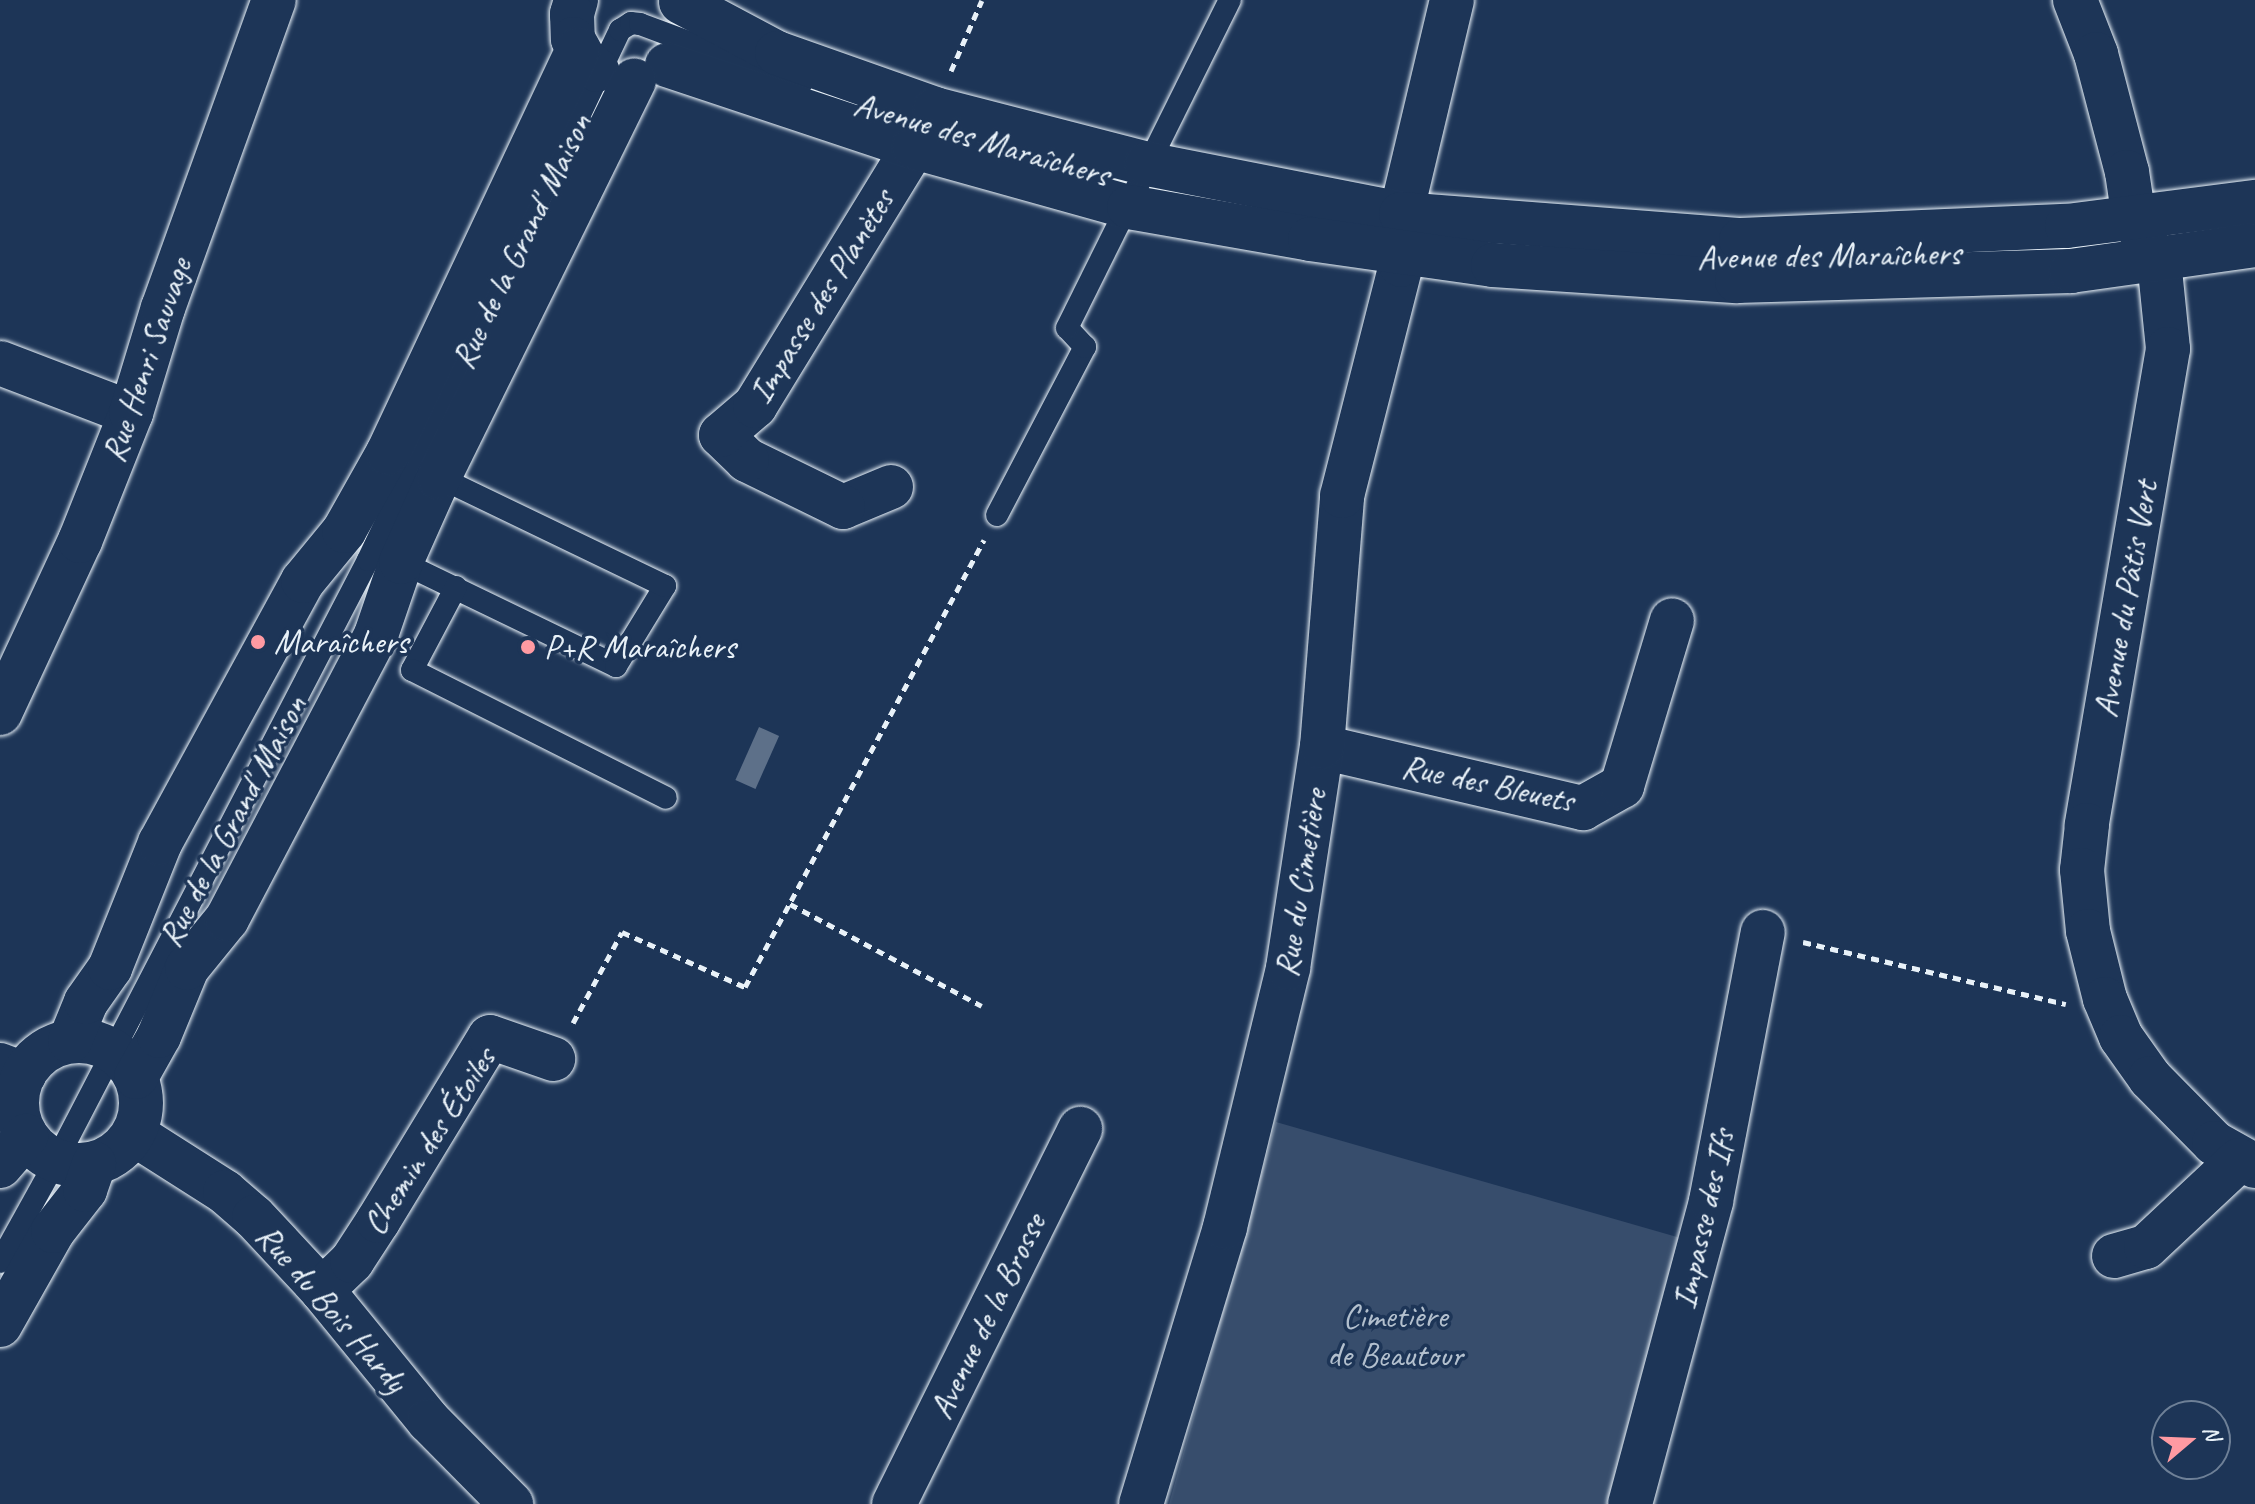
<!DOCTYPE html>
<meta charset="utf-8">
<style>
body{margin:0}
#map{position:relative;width:2255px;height:1504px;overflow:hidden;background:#1d3557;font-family:Caveat,sans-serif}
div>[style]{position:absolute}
.green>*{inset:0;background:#374d6c}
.water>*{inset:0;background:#5d7089;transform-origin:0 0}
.path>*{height:5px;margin-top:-2.5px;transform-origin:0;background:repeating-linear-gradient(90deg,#e8f1f8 0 8px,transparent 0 14px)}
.roads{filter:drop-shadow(0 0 2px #e8f1f8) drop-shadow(0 0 2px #e8f1f8)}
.lane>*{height:22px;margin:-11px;padding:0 11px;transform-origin:11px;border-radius:11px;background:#1d3557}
.street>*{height:44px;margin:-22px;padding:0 22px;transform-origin:22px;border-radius:22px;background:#1d3557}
.secondary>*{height:44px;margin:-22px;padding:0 22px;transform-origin:22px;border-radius:22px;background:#1d3557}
.secondary>.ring{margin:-22px;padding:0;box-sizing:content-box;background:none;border:44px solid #1d3557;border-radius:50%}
.dots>*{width:22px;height:22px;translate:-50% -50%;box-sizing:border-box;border:4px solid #1d3557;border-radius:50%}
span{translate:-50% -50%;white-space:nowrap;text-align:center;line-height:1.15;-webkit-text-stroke:7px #1d3557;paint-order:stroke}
.street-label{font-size:34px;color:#e8f1f8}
.poi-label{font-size:34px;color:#e8f1f8}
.left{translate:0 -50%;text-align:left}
.park-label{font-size:34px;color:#b3c0ce}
.north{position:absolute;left:2151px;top:1400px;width:80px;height:80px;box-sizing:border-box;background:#1d3557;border:2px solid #6e8097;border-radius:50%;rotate:71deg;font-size:22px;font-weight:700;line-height:32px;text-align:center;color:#e8f1f8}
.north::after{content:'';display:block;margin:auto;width:28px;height:36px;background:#ff9aa2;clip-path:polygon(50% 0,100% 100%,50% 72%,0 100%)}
</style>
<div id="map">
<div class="green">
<div style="clip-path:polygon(1276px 1122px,1684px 1239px,1608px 1504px,1169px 1504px)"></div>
</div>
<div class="water">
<div style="left:759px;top:727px;width:22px;height:58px;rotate:24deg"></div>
</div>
<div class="path">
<div style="left:951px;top:71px;width:77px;rotate:-66.4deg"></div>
<div style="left:790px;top:904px;width:217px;rotate:28deg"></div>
<div style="left:1803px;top:942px;width:270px;rotate:13.3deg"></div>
<div style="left:573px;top:1023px;width:103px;rotate:-61.7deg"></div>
<div style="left:622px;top:932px;width:135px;rotate:24.1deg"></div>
<div style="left:745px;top:987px;width:507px;rotate:-61.87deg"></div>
</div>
<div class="roads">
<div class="lane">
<div style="left:1001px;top:149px;width:69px;rotate:14.2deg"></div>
<div style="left:997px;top:515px;width:190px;rotate:-62.4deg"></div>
<div style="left:1085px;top:347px;width:26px;rotate:-133deg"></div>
<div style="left:1067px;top:328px;width:366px;rotate:-63.6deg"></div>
<div style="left:401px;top:562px;width:239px;rotate:25.8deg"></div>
<div style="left:616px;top:666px;width:94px;rotate:-58.5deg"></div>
<div style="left:665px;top:586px;width:251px;rotate:-154.3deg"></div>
<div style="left:456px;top:587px;width:94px;rotate:117.9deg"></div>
<div style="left:412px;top:670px;width:284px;rotate:26.7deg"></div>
<div style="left:0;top:1262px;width:115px;rotate:-61deg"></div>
<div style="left:56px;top:1161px;width:677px;rotate:-62.56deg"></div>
<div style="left:368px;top:560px;width:587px;rotate:-64.57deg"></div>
<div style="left:620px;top:30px;width:13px;rotate:-32deg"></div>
<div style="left:631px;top:23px;width:9px;rotate:6deg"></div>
<div style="left:640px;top:24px;width:172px;rotate:20.4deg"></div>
</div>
<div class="street">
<div style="left:2075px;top:0;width:58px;rotate:68.7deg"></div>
<div style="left:2096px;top:54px;width:122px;rotate:75.3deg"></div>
<div style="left:2127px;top:172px;width:48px;rotate:81.5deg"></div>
<div style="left:2134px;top:219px;width:57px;rotate:63deg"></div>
<div style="left:2160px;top:270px;width:79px;rotate:84.2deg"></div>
<div style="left:2168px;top:349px;width:483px;rotate:99.7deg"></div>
<div style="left:2087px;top:825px;width:45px;rotate:96.3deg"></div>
<div style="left:2082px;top:870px;width:61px;rotate:84.4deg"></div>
<div style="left:2088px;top:931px;width:70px;rotate:76deg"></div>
<div style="left:2105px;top:999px;width:41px;rotate:67.2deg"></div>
<div style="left:2121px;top:1037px;width:50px;rotate:54.7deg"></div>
<div style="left:2150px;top:1078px;width:91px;rotate:45.4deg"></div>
<div style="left:2214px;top:1143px;width:47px;rotate:29.3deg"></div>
<div style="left:0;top:363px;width:140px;rotate:20.9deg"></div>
<div style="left:891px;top:487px;width:52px;rotate:157.4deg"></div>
<div style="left:843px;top:507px;width:107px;rotate:-153.9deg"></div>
<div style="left:747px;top:460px;width:36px;rotate:-136deg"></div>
<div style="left:721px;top:435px;width:45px;rotate:-40.5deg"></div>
<div style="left:755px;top:406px;width:304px;rotate:-58.5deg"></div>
<div style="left:0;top:713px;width:190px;rotate:-65.1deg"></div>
<div style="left:80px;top:541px;width:138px;rotate:-68.3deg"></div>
<div style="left:131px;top:413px;width:110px;rotate:-73.1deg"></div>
<div style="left:163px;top:308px;width:327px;rotate:-70.2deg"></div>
<div style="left:1322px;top:747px;width:268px;rotate:13.2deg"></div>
<div style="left:1583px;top:808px;width:45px;rotate:-29.4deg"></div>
<div style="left:1622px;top:786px;width:173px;rotate:-73.2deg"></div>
<div style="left:0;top:1065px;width:26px;rotate:21deg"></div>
<div style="left:134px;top:1134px;width:108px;rotate:32.5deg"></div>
<div style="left:225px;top:1192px;width:38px;rotate:41deg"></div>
<div style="left:254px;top:1217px;width:100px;rotate:47deg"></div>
<div style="left:322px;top:1290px;width:169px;rotate:50.8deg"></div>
<div style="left:429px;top:1421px;width:117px;rotate:45.3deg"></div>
<div style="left:2114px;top:1256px;width:33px;rotate:-16deg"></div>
<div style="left:2146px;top:1247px;width:127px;rotate:-43.1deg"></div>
<div style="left:322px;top:1290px;width:42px;rotate:-44deg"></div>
<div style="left:352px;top:1261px;width:48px;rotate:-57deg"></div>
<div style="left:378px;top:1221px;width:215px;rotate:-58.7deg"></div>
<div style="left:490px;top:1037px;width:67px;rotate:19.2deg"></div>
<div style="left:894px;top:1504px;width:419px;rotate:-63.6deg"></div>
<div style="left:1141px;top:1504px;width:289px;rotate:-73.1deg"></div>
<div style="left:1225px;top:1227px;width:267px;rotate:-76.3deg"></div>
<div style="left:1288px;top:968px;width:224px;rotate:-81.3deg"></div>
<div style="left:1322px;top:747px;width:252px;rotate:-85.4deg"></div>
<div style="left:1342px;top:496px;width:238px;rotate:-75.7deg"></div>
<div style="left:1401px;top:265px;width:51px;rotate:-90deg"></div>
<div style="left:1401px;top:214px;width:220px;rotate:-76.6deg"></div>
<div style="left:1630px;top:1504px;width:314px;rotate:-75deg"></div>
<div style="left:1711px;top:1201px;width:274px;rotate:-79.1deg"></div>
</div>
<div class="secondary">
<div style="left:576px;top:0;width:15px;rotate:106deg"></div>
<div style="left:572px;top:14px;width:25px;rotate:88deg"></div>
<div style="left:573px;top:39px;width:23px;rotate:61deg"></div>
<div style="left:584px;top:59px;width:17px;rotate:40deg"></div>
<div style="left:681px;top:2px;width:109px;rotate:28deg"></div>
<div style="left:777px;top:53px;width:168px;rotate:19.5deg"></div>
<div style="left:935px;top:109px;width:219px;rotate:14.5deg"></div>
<div style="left:1147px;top:164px;width:259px;rotate:11.1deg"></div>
<div style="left:1401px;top:214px;width:341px;rotate:4.4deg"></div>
<div style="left:1741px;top:240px;width:326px;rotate:-2.5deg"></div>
<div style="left:2067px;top:226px;width:190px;rotate:-7.3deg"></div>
<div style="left:667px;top:65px;width:260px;rotate:18.4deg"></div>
<div style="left:914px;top:147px;width:223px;rotate:15.6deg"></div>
<div style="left:1129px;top:207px;width:184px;rotate:10deg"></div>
<div style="left:1310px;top:239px;width:185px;rotate:8.1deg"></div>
<div style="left:1493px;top:265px;width:245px;rotate:3.8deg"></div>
<div style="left:1737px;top:281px;width:334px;rotate:-1.7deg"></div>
<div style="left:2071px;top:271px;width:186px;rotate:-8deg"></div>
<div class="ring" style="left:17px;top:1041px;width:80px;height:80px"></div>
<div style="left:70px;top:1041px;width:42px;rotate:-67.7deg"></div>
<div style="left:86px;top:1002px;width:42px;rotate:-54.8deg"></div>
<div style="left:110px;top:968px;width:135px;rotate:-68.2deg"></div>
<div style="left:160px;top:843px;width:298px;rotate:-61.4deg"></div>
<div style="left:303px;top:581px;width:65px;rotate:-50.6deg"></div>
<div style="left:344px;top:531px;width:90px;rotate:-60.6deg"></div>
<div style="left:388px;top:453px;width:446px;rotate:-64.8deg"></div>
<div style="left:136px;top:1077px;width:47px;rotate:-60.7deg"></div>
<div style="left:159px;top:1036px;width:74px;rotate:-67.6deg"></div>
<div style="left:187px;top:968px;width:63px;rotate:-50.8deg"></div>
<div style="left:227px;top:919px;width:321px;rotate:-62.3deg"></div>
<div style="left:376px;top:635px;width:77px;rotate:-71.1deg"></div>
<div style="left:401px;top:562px;width:93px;rotate:-65.9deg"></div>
<div style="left:439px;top:477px;width:442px;rotate:-63.8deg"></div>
<div style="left:0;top:1166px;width:40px;rotate:-49deg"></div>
<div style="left:0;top:1325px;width:108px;rotate:-60.6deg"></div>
<div style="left:53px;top:1231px;width:52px;rotate:-52deg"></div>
<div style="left:85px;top:1190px;width:28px;rotate:-71deg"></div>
</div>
</div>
<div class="dots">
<div style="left:258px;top:642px;background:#ff9aa2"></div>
<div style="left:528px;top:647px;background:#ff9aa2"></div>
</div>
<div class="street-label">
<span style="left:982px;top:139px;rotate:16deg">Avenue des Maraîchers</span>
<span style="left:521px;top:241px;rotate:-64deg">Rue de la Grand' Maison</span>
<span style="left:1829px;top:255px;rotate:-1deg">Avenue des Maraîchers</span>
<span style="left:821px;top:296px;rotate:-58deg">Impasse des Planètes</span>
<span style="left:146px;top:360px;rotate:-71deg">Rue Henri Sauvage</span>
<span style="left:2125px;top:599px;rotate:-80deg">Avenue du Pâtis Vert</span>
<span style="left:1488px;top:783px;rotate:12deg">Rue des Bleuets</span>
<span style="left:232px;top:821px;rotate:-62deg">Rue de la Grand' Maison</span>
<span style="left:1300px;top:883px;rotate:-81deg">Rue du Cimetière</span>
<span style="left:429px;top:1141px;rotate:-57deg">Chemin des Étoiles</span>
<span style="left:1703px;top:1219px;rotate:-77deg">Impasse des Ifs</span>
<span style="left:332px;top:1308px;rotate:49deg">Rue du Bois Hardy</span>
<span style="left:987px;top:1316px;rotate:-64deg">Avenue de la Brosse</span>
</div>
<div class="poi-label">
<span class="left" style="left:274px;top:642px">Maraîchers</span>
<span class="left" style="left:544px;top:647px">P+R Maraîchers</span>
</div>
<div class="park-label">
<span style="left:1395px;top:1335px">Cimetière<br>de Beautour</span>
</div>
<div class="north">N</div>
</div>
